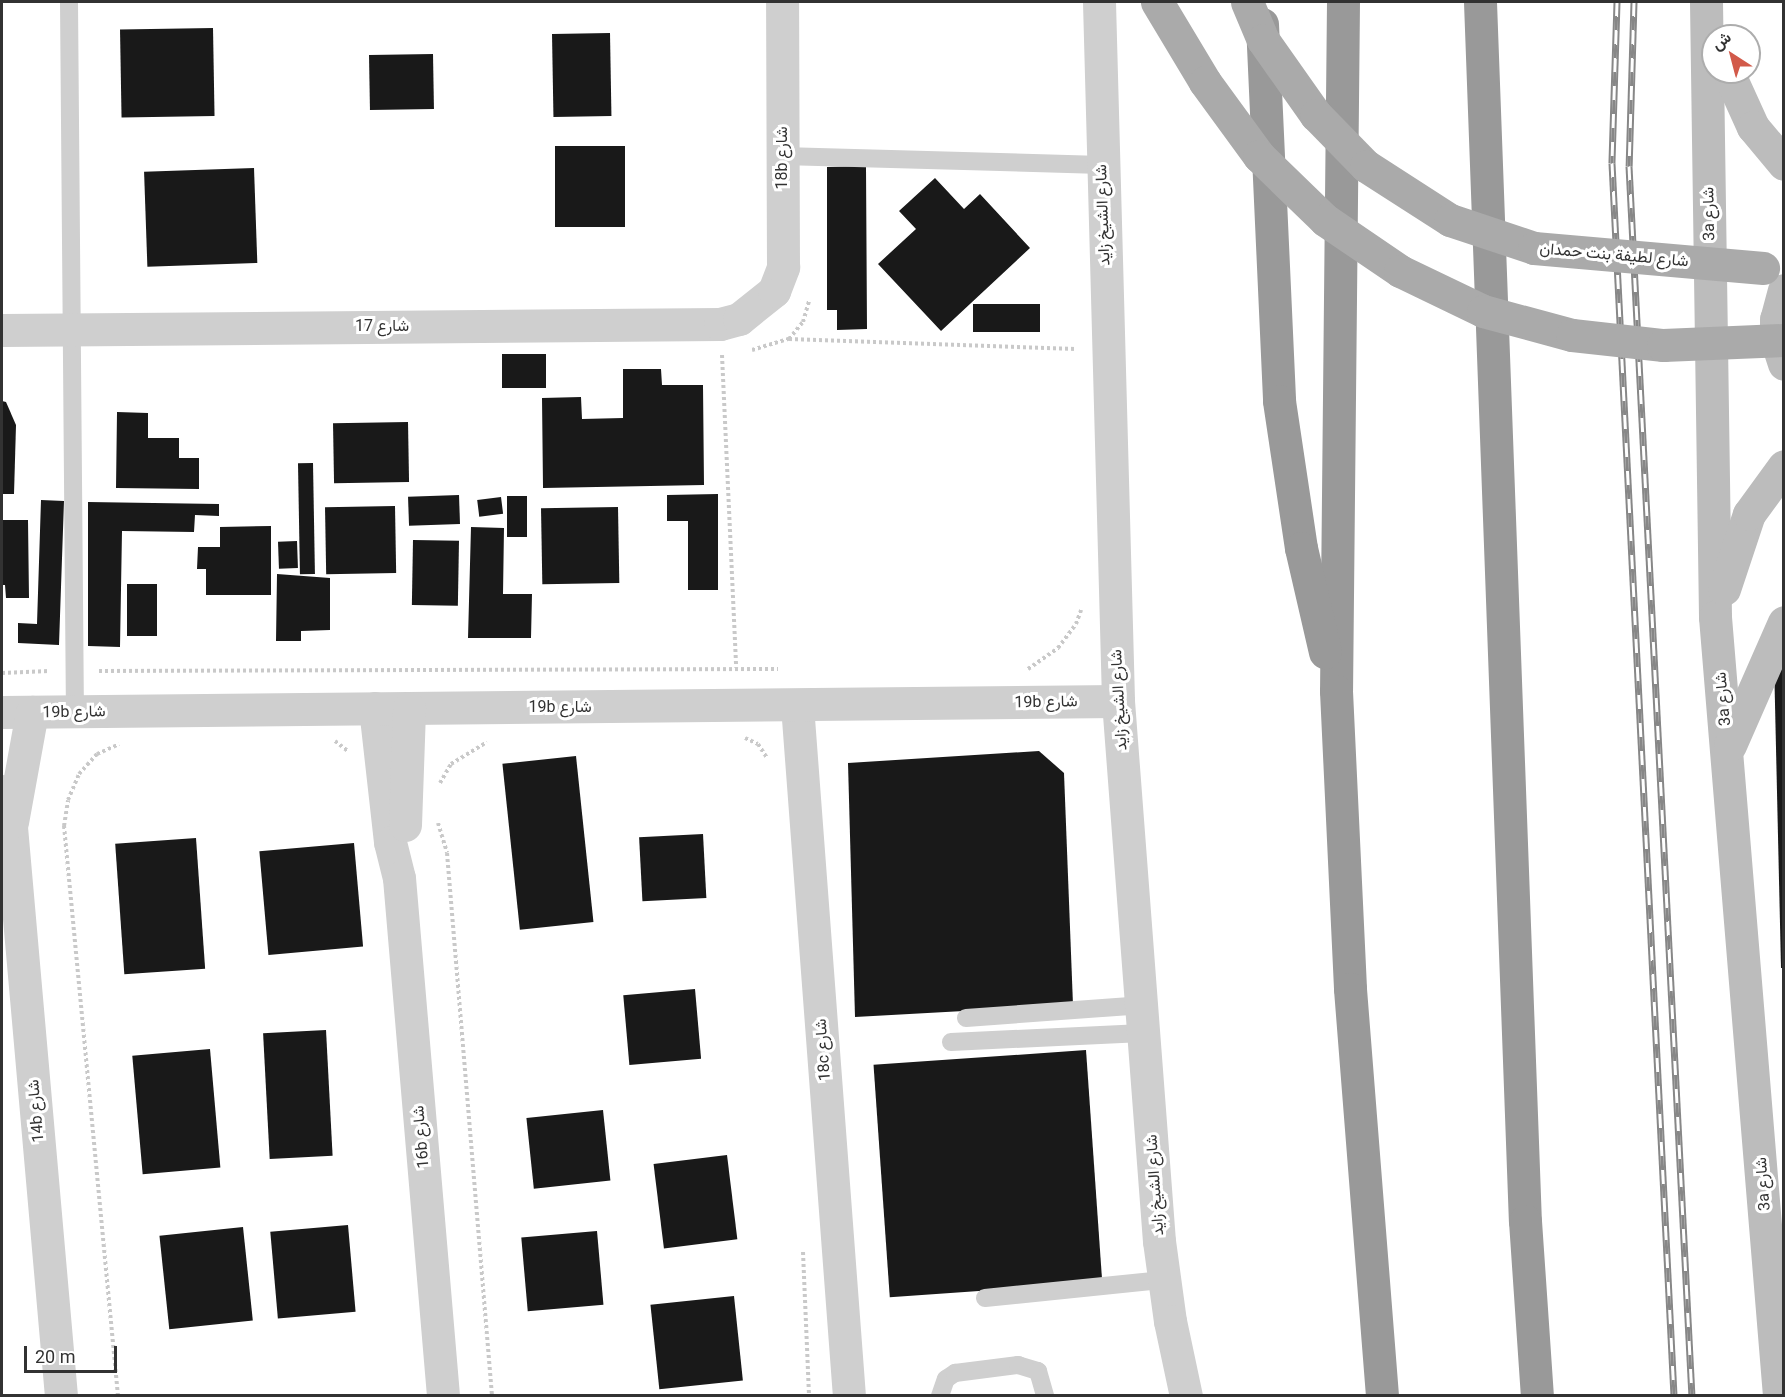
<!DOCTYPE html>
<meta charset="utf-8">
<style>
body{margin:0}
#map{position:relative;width:1785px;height:1397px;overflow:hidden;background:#fff;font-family:Roboto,Vazirmatn,sans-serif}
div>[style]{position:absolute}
.building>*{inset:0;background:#191919;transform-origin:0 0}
.path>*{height:4px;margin-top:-2px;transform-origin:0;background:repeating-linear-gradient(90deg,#c9c9c9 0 3px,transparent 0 6px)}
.lane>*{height:18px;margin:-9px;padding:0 9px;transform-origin:9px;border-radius:9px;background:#cfcfcf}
.street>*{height:33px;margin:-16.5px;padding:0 16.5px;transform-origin:16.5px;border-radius:16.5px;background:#cfcfcf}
.secondary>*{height:33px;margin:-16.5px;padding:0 16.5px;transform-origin:16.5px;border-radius:16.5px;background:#bcbcbc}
.highway>*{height:33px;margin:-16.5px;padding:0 16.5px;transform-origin:16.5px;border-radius:16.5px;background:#999}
.rail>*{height:7px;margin-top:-3.5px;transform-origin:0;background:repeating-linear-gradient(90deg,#fff 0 14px,#878787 0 28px);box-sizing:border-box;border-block:2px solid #878787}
.primary-bridge>*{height:33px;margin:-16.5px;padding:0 16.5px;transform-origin:16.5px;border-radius:16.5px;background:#aaa}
span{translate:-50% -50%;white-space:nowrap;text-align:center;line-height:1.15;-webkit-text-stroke:6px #fff;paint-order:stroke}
.street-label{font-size:16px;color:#323232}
.frame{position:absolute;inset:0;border:3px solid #323232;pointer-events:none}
.north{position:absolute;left:1701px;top:24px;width:60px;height:60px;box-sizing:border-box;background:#fff;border:2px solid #adadad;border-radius:50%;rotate:324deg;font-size:16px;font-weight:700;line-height:24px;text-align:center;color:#323232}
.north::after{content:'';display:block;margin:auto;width:21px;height:27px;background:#d25a4a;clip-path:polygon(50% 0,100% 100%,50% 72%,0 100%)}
.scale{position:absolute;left:24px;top:1346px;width:93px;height:27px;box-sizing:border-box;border:3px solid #323232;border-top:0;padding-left:8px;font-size:18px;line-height:21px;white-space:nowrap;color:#323232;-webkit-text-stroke:4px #fff;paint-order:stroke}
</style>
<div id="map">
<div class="building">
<div style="left:213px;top:28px;width:88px;height:93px;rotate:89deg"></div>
<div style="left:610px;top:33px;width:83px;height:58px;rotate:89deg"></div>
<div style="left:433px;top:54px;width:55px;height:64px;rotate:89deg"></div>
<div style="left:625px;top:146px;width:81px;height:70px;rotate:90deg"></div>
<div style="clip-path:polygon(866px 166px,867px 329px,837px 330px,837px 310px,827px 310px,827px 167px)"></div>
<div style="left:254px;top:168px;width:95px;height:110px;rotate:88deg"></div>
<div style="clip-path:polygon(935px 178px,964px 209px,980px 194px,1030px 248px,941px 331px,878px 264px,916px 229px,899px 211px)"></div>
<div style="left:973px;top:304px;width:67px;height:28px"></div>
<div style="left:502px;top:354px;width:44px;height:34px"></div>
<div style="clip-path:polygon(623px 369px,661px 369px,662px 385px,703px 385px,704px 485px,543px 488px,542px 398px,581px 397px,582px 419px,623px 418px)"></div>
<div style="clip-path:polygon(2px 401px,6px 402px,16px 425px,14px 494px,2px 494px)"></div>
<div style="clip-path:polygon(117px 412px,148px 413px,148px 438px,179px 438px,179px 458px,199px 458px,199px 489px,116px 488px)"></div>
<div style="left:408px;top:422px;width:60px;height:75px;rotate:89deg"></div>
<div style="left:313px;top:463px;width:111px;height:15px;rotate:89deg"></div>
<div style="clip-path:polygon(718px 494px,718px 590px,688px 590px,688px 521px,667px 521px,667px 495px)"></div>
<div style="left:459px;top:495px;width:29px;height:51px;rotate:88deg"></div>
<div style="left:507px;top:496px;width:20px;height:41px"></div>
<div style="left:501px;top:497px;width:17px;height:24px;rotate:83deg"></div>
<div style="clip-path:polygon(41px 500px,64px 501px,59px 645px,18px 643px,18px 623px,37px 624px)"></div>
<div style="clip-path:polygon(88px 502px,219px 504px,219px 516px,195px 515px,194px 532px,122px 531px,120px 647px,88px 646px)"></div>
<div style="left:395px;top:506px;width:67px;height:70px;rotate:89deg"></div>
<div style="left:618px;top:507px;width:76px;height:77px;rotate:89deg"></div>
<div style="clip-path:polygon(2px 520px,28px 520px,29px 598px,6px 598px,5px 585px,2px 585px)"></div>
<div style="clip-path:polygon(271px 526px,271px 595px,206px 595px,206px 569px,197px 569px,198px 547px,220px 547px,220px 527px)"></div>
<div style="clip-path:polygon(471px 527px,504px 528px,503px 594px,532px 594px,531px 638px,468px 638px)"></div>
<div style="left:413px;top:540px;width:46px;height:65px;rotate:1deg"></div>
<div style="left:297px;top:541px;width:27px;height:19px;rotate:88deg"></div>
<div style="clip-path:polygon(277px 574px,330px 578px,330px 630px,301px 631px,301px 641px,276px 641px)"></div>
<div style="left:127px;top:584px;width:30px;height:52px"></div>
<div style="clip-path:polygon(1774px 660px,1784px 660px,1784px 968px,1781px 968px)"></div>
<div style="clip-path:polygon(1039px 751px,1064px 773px,1073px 1005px,855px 1017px,848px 763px)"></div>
<div style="left:576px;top:756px;width:167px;height:74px;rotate:84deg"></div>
<div style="left:703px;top:834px;width:64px;height:64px;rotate:87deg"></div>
<div style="left:196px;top:838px;width:131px;height:81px;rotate:86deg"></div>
<div style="left:354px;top:843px;width:104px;height:95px;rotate:85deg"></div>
<div style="left:695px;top:989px;width:70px;height:72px;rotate:85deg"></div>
<div style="left:326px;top:1030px;width:126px;height:63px;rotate:87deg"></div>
<div style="left:210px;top:1049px;width:119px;height:78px;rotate:85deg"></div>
<div style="left:1086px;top:1050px;width:233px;height:213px;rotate:86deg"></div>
<div style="left:603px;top:1110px;width:71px;height:77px;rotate:84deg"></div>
<div style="left:727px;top:1155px;width:85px;height:74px;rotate:83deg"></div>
<div style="left:348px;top:1225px;width:87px;height:78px;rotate:85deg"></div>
<div style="left:243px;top:1227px;width:94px;height:84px;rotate:84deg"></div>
<div style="left:597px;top:1231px;width:74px;height:76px;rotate:85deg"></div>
<div style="left:734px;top:1296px;width:85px;height:84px;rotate:84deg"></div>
</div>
<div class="path">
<div style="left:789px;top:339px;width:287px;rotate:2deg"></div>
<div style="left:752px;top:350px;width:39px;rotate:-17deg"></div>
<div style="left:789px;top:339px;width:22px;rotate:-51deg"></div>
<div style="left:803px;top:322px;width:22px;rotate:-74deg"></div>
<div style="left:722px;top:355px;width:313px;rotate:87.4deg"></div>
<div style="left:1028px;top:669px;width:37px;rotate:-35deg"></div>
<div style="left:1058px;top:648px;width:30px;rotate:-53deg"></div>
<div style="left:1076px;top:624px;width:15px;rotate:-70deg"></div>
<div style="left:99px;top:671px;width:679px;rotate:-0.17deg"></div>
<div style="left:2px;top:673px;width:47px;rotate:-2.4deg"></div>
<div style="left:745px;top:738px;width:14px;rotate:25deg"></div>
<div style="left:758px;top:744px;width:17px;rotate:57deg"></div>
<div style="left:335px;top:741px;width:16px;rotate:38deg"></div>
<div style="left:440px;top:783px;width:22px;rotate:-60deg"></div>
<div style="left:451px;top:764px;width:42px;rotate:-31.4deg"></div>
<div style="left:438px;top:823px;width:31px;rotate:73deg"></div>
<div style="left:447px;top:853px;width:545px;rotate:85.26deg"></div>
<div style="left:803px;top:1252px;width:144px;rotate:87.6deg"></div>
<div style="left:118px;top:1396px;width:573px;rotate:-95.41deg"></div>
<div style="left:64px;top:826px;width:26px;rotate:-81deg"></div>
<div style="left:68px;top:800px;width:28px;rotate:-67deg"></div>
<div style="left:79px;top:774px;width:27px;rotate:-48deg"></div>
<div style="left:97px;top:754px;width:24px;rotate:-24deg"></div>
</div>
<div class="lane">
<div style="left:69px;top:2px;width:710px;rotate:89.52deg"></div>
<div style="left:782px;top:156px;width:320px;rotate:1.6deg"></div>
<div style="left:966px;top:1018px;width:175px;rotate:-4.2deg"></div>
<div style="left:951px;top:1042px;width:192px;rotate:-2.7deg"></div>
<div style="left:985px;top:1298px;width:179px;rotate:-5.8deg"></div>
<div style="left:940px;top:1396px;width:18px;rotate:-71deg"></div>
<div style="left:946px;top:1379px;width:11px;rotate:-34deg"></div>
<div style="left:955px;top:1373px;width:64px;rotate:-7.2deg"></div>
<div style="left:1018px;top:1365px;width:21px;rotate:17deg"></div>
<div style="left:1038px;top:1371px;width:26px;rotate:74deg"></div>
</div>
<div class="street">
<div style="left:1099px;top:2px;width:699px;rotate:88.44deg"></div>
<div style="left:1118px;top:701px;width:542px;rotate:85.66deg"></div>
<div style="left:1159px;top:1241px;width:81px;rotate:82.2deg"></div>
<div style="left:1170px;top:1321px;width:77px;rotate:78deg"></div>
<div style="left:2px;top:330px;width:718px;rotate:-0.48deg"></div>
<div style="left:720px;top:324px;width:20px;rotate:-15deg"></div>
<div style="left:739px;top:319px;width:45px;rotate:-38.7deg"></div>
<div style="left:774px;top:291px;width:26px;rotate:-69deg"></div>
<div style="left:783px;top:267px;width:265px;rotate:-90.2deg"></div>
<div style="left:797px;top:705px;width:693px;rotate:85.7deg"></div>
<div style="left:375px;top:708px;width:135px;rotate:83.6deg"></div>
<div style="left:390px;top:842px;width:37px;rotate:76deg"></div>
<div style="left:399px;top:878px;width:520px;rotate:85.14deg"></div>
<div style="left:2px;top:712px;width:1116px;rotate:-0.56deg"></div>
<div style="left:2px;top:791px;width:37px;rotate:76deg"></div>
<div style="left:11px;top:827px;width:571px;rotate:84.98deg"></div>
<div style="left:12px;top:822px;width:112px;rotate:-79.7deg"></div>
<div style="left:405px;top:825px;width:117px;rotate:-88deg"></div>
</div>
<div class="secondary">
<div style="left:1706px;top:2px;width:615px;rotate:89.16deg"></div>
<div style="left:1715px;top:617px;width:782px;rotate:85.3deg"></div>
<div style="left:1728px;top:72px;width:60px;rotate:65.6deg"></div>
<div style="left:1753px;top:127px;width:48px;rotate:50deg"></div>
<div style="left:1784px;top:290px;width:30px;rotate:105deg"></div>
<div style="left:1776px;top:319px;width:20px;rotate:90deg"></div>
<div style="left:1776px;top:339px;width:26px;rotate:72deg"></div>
<div style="left:1724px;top:589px;width:79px;rotate:-71.6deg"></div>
<div style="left:1749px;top:514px;width:59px;rotate:-53.9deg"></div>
<div style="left:1730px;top:745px;width:134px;rotate:-66.3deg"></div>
</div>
<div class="highway">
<div style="left:1343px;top:2px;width:689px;rotate:90.58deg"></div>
<div style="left:1336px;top:691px;width:298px;rotate:87.3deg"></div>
<div style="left:1350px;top:989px;width:408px;rotate:85.5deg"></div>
<div style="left:1480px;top:2px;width:1220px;rotate:87.89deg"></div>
<div style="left:1525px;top:1221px;width:175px;rotate:86.1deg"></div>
<div style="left:1262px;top:24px;width:377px;rotate:87.4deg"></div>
<div style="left:1279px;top:401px;width:149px;rotate:81.5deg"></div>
<div style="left:1301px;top:548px;width:107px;rotate:77deg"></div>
</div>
<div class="rail">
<div style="left:1617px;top:2px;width:161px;rotate:91.8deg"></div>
<div style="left:1612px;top:163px;width:1235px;rotate:87.12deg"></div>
<div style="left:1634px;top:2px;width:164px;rotate:91.7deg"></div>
<div style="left:1629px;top:166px;width:1232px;rotate:87.07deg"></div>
</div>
<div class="primary-bridge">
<div style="left:1157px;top:2px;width:93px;rotate:59deg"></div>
<div style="left:1205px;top:82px;width:92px;rotate:53.9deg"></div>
<div style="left:1259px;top:156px;width:92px;rotate:44.1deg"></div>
<div style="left:1325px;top:220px;width:91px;rotate:34.2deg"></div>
<div style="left:1400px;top:271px;width:92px;rotate:25.7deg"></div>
<div style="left:1483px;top:311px;width:92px;rotate:15.1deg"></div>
<div style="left:1572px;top:335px;width:92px;rotate:6.3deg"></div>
<div style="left:1663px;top:345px;width:121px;rotate:-2.4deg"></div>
<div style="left:1247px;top:2px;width:41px;rotate:67.2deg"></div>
<div style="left:1263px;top:40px;width:92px;rotate:54.8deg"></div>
<div style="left:1316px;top:115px;width:71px;rotate:45.6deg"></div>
<div style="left:1366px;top:166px;width:100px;rotate:32.7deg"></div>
<div style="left:1450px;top:220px;width:89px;rotate:18.4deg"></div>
<div style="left:1534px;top:248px;width:230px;rotate:5deg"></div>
</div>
<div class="street-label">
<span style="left:782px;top:158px;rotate:-90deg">18b شارع</span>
<span style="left:1709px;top:214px;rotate:-91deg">3a شارع</span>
<span style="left:1103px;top:215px;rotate:-92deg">شارع الشيخ زايد</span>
<span style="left:1614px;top:255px;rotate:5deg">شارع لطيفة بنت حمدان</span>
<span style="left:382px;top:326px">شارع 17</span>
<span style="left:1723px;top:699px;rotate:-95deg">3a شارع</span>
<span style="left:1119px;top:700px;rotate:-93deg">شارع الشيخ زايد</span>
<span style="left:1046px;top:702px;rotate:-1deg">19b شارع</span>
<span style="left:560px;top:707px">19b شارع</span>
<span style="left:74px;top:712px;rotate:-1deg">19b شارع</span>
<span style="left:823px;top:1050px;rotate:-94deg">18c شارع</span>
<span style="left:36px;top:1111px;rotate:-95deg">14b شارع</span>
<span style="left:421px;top:1137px;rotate:-95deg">16b شارع</span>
<span style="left:1763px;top:1184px;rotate:-94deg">3a شارع</span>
<span style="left:1155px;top:1185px;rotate:-94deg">شارع الشيخ زايد</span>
</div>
<div class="frame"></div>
<div class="north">ش</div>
<div class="scale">20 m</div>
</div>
